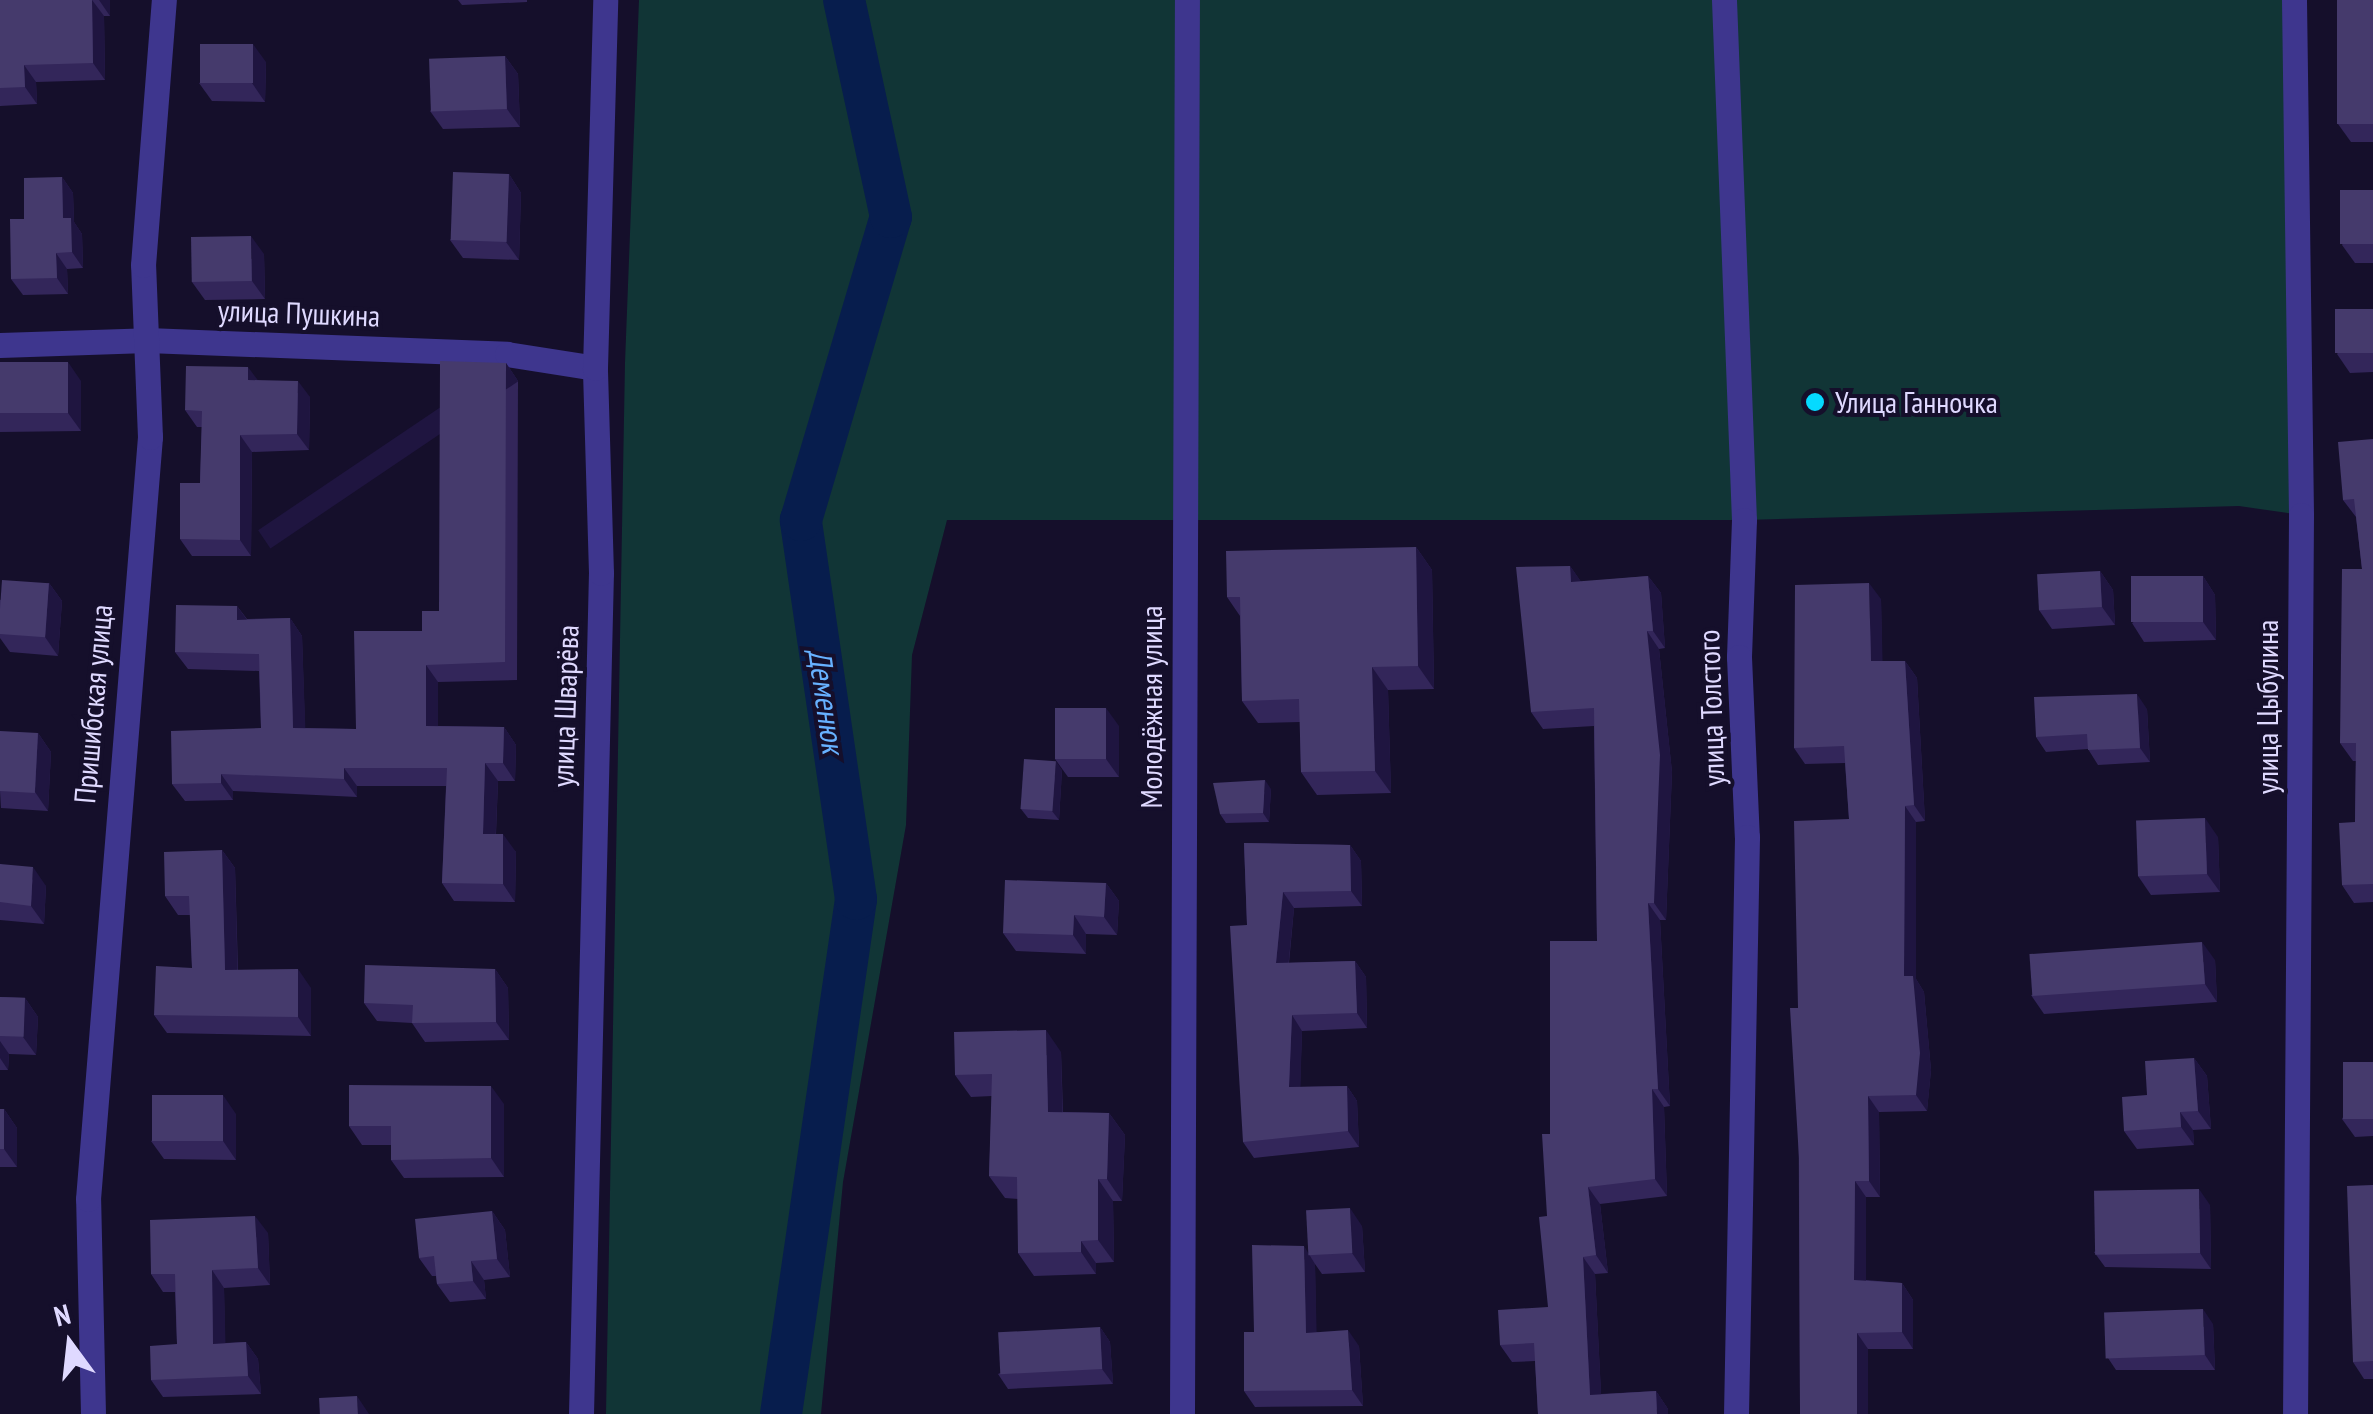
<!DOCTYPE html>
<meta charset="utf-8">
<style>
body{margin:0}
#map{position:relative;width:2373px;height:1414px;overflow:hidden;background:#150f2b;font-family:"PT Sans Narrow",sans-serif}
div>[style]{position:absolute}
.green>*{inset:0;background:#113536}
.canal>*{height:42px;margin:-21px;padding:0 21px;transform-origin:21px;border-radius:21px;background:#071d4d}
.minor>*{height:25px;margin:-12.5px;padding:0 12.5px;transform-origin:12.5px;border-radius:12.5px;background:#3e368e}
.wall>*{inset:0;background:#33265a}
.shaded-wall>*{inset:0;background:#1f1540;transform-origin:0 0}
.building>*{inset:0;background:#453a6c;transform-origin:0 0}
.dots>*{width:28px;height:28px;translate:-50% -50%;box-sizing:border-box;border:5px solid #150f2b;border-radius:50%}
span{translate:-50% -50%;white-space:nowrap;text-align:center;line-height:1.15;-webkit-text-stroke:8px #150f2b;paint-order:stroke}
.street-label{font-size:30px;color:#dfd9ff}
.poi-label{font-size:30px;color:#dfd9ff}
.left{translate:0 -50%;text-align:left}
.water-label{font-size:32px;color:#67b1ff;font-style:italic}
.north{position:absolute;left:20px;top:1294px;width:100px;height:100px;-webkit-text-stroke:8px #150f2b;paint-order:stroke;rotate:345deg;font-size:28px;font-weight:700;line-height:40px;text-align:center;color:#dfd9ff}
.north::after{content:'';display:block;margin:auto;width:35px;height:45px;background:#dfd9ff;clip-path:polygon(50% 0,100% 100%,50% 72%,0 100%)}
</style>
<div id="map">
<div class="green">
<div style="clip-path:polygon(639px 0,2297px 0,2301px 515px,2239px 506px,1744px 520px,947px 520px,912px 655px,906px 825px,843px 1182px,821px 1414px,606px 1414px,625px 363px)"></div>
</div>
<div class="canal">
<div style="left:781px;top:1414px;width:520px;rotate:-81.71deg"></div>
<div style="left:856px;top:899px;width:383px;rotate:-98.3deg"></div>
<div style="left:801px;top:520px;width:316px;rotate:-73.5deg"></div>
<div style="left:891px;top:217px;width:222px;rotate:-102.2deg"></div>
</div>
<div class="minor">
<div style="left:1724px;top:0;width:520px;rotate:87.8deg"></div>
<div style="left:1744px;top:520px;width:137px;rotate:92.1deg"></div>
<div style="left:1739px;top:657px;width:180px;rotate:87.5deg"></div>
<div style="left:1747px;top:837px;width:577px;rotate:91.09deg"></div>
<div style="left:2294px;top:0;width:515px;rotate:89.22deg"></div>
<div style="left:2301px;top:515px;width:899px;rotate:90.38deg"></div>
<div style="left:0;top:345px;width:147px;rotate:-1.9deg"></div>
<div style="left:147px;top:340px;width:360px;rotate:2.2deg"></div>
<div style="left:507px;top:354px;width:89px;rotate:9deg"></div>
<div style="left:93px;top:1414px;width:215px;rotate:-91.3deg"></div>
<div style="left:88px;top:1199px;width:765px;rotate:-85.35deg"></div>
<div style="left:150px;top:437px;width:172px;rotate:-92.3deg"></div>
<div style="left:143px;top:265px;width:266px;rotate:-85.5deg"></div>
<div style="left:581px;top:1414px;width:841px;rotate:-88.64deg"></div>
<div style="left:601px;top:573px;width:205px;rotate:-91.7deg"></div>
<div style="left:595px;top:368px;width:368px;rotate:-88.4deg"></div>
<div style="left:1182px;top:1414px;width:1414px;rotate:-89.8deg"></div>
</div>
<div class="wall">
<div style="clip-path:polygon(0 0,110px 0,110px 16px,104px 16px,105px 80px,36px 82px,37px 104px,0 106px)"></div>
<div style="clip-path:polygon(458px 0,527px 0,527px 2px,462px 5px)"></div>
<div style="clip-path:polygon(2373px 0,2373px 142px,2351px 142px,2338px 124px)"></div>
<div style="clip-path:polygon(505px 56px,518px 74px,520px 127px,443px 129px,430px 111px)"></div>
<div style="clip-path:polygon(266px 62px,265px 102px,212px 101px,199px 83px)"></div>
<div style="clip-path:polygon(509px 174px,521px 193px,519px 260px,463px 258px,450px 240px)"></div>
<div style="clip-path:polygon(62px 177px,73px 193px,74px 222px,82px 234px,83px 268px,67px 269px,68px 294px,23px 295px,11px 279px,24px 219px)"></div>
<div style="clip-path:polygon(2373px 190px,2373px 263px,2355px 263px,2342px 245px)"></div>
<div style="clip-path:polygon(264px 254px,265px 299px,205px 300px,192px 282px)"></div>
<div style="clip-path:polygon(2373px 309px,2373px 372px,2350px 373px,2337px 354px)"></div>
<div style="clip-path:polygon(0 362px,81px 381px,81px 431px,0 432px)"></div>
<div style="clip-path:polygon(506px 363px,518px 381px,517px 680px,438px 682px,438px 726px,504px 727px,516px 745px,515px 781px,498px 781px,496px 834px,516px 852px,515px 902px,454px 901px,442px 883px,446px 786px,357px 786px,357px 797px,233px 791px,233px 800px,185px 801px,172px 784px,261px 728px,259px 671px,188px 669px,175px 652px,237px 606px,247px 619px,290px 618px,302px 636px,305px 728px,356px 729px,422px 631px,439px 611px)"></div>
<div style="clip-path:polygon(257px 380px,310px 397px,309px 450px,252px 452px,251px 556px,192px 556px,180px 539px,200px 483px,202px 427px,197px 427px,185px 410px)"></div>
<div style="clip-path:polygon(2373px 439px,2373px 902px,2354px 903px,2342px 885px,2355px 822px,2356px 761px,2353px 761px,2340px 743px,2362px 569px,2356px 517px,2343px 500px)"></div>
<div style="clip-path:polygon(1416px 547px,1432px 570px,1434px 689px,1388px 690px,1391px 793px,1317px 795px,1301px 772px,1300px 722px,1258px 723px,1242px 701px,1240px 616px,1227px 597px)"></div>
<div style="clip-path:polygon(1570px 566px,1581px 582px,1648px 576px,1661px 593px,1665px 648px,1659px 649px,1672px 772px,1666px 920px,1660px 920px,1670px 1106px,1664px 1107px,1667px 1196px,1600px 1204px,1608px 1273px,1595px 1274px,1601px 1394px,1656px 1391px,1668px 1409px,1538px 1414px,1535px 1361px,1512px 1362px,1500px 1345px,1548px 1307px,1547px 1216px,1550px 1134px,1597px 941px,1594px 726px,1543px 729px,1531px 712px)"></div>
<div style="clip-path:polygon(2100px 571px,2113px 590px,2115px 625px,2052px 629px,2039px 610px)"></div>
<div style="clip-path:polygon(2203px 576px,2215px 595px,2216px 640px,2144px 642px,2132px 623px)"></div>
<div style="clip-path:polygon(49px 583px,62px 601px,58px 656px,10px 652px,0 638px,0 600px)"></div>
<div style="clip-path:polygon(1881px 599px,1882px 661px,1905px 661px,1917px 678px,1925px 821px,1916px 822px,1916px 979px,1924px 992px,1931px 1070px,1927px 1111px,1879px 1112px,1880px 1197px,1866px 1197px,1866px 1280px,1902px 1283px,1913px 1300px,1913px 1349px,1868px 1349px,1868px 1414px,1800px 1414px,1798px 1008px,1849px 819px,1845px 763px,1805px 764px,1794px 748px)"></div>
<div style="clip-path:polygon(2147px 709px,2150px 762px,2098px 765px,2088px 749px,2046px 752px,2036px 737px)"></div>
<div style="clip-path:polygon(1119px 726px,1119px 777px,1068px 777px,1055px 759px)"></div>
<div style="clip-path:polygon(38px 733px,51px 752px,48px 811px,1px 808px,0 791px)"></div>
<div style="clip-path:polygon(1062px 770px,1059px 820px,1028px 818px,1021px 809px)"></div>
<div style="clip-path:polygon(1271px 789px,1269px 822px,1226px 823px,1220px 814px)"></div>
<div style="clip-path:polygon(2218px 837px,2220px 892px,2151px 895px,2138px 876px)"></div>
<div style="clip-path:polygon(1244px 843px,1350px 845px,1361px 861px,1362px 906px,1294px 908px,1289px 963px,1355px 961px,1366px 977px,1367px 1028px,1302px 1031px,1300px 1087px,1347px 1086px,1357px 1101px,1359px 1147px,1254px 1158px,1243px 1142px,1247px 925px)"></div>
<div style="clip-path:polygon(222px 850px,235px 868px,238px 970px,311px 988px,311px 1036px,167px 1033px,154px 1015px,192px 968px,190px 915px,178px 915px,165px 896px)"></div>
<div style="clip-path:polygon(0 864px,46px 886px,44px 924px,0 920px)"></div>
<div style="clip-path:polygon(1106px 883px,1119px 901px,1117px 935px,1086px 934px,1086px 954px,1016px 951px,1003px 933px)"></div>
<div style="clip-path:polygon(2215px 960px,2217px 1002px,2044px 1014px,2031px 995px)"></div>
<div style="clip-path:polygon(495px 969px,508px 988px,509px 1040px,425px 1042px,412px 1023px,377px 1021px,364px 1003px)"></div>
<div style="clip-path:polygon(0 997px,25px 998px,38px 1017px,36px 1055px,9px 1054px,8px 1070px,0 1070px)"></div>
<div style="clip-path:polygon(1061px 1052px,1063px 1112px,1109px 1113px,1125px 1135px,1122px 1201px,1113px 1201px,1114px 1262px,1096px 1263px,1096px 1274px,1034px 1276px,1018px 1253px,1018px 1199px,1005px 1198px,989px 1176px,992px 1096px,971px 1097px,955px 1075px)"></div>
<div style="clip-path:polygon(2194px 1058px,2207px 1076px,2211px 1129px,2193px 1130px,2194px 1145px,2137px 1149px,2124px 1131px,2147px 1095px)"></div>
<div style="clip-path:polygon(2373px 1062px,2373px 1136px,2355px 1137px,2342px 1119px)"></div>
<div style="clip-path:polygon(504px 1104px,504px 1177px,404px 1178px,391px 1160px,391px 1145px,362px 1145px,349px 1126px)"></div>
<div style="clip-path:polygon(0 1109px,4px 1109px,17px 1128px,17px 1167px,0 1167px)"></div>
<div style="clip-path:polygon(236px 1114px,236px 1160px,164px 1159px,151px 1141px)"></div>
<div style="clip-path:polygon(2373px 1185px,2373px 1379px,2364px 1379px,2353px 1362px)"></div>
<div style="clip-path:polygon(2210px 1205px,2211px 1269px,2105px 1267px,2094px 1252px)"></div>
<div style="clip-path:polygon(492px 1211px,505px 1230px,510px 1277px,484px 1280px,486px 1299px,450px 1302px,437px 1284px,436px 1276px,432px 1276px,419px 1258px)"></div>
<div style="clip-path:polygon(1362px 1226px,1365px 1272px,1322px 1274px,1315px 1264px,1316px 1332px,1359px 1346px,1363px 1406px,1255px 1407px,1244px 1391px,1254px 1332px,1309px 1253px)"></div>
<div style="clip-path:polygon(268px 1233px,270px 1285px,224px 1288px,225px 1343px,246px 1342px,258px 1359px,261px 1394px,163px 1397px,151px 1380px,177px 1344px,175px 1292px,163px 1292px,151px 1274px)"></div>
<div style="clip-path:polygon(2213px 1324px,2215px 1370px,2116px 1370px,2106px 1355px)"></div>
<div style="clip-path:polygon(1100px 1327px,1110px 1342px,1113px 1384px,1008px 1389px,998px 1374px)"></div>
</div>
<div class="shaded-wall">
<div style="clip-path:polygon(92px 0,104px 16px,105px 80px,93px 63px)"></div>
<div style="clip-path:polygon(99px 0,110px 0,110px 16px)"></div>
<div style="clip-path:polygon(253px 44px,266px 62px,265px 102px,252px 83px)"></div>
<div style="clip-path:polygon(505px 56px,518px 74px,520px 127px,507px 109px)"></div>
<div style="clip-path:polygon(24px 65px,36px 82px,37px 104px,25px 87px)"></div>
<div style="clip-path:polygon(509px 174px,521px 193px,519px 260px,506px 242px)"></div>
<div style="clip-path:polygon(62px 177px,73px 193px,74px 222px,82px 234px,83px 268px,72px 252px,63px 218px)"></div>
<div style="clip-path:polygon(251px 236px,264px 254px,265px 299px,252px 281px)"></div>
<div style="clip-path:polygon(56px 253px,67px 269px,68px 294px,57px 278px)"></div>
<div style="clip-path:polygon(68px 362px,81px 381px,81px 431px,68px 413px)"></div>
<div style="left:506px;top:363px;width:22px;height:299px;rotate:56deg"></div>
<div style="clip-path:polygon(248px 367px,260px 383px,248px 380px)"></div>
<div style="clip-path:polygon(298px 381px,310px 397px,309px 450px,297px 434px)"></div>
<div style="clip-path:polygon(240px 435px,252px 452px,251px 556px,240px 540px)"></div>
<div style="clip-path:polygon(1416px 547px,1432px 570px,1434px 689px,1418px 666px)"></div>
<div style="clip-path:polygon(1570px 566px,1582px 583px,1571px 582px)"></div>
<div style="clip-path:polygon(2100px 571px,2113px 590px,2115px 625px,2102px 607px)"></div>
<div style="clip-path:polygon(1648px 576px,1661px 593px,1665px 648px,1653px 631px)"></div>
<div style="clip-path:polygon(2203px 576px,2215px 595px,2216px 640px,2203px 622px)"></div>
<div style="clip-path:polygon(49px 583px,62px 601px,58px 656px,45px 637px)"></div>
<div style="clip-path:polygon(1869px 583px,1881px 599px,1883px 678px,1871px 661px)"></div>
<div style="clip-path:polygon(237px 606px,250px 624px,237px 620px)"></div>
<div style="clip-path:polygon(290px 618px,302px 636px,306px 746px,293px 728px)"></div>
<div style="clip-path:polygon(1647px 631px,1659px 649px,1672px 772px,1666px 920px,1654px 903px)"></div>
<div style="clip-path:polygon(1905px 661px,1917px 678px,1925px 821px,1914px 805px)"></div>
<div style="clip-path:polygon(426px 665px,438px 682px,438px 743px,426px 726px)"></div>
<div style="clip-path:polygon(1372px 667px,1388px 690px,1391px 793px,1375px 771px)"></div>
<div style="clip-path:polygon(2137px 694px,2147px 709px,2150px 762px,2140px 748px)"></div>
<div style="clip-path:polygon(1106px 708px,1119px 726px,1119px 777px,1106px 759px)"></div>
<div style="clip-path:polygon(504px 727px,516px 745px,515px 781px,503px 763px)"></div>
<div style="clip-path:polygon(38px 733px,51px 752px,48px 811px,35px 792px)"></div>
<div style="clip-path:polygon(1056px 761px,1062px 770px,1059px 820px,1052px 811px)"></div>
<div style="clip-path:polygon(485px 763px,498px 781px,495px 851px,483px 834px)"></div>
<div style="clip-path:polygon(344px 768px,357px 786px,357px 797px,344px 779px)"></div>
<div style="clip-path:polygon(221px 774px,233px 791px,233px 800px,221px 783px)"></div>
<div style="clip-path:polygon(1265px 780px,1271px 789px,1269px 822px,1263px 813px)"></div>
<div style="clip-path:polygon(1905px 806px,1916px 822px,1916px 979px,1924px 992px,1931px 1070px,1927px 1111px,1916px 1095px,1904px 976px)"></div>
<div style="clip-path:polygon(2205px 818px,2218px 837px,2220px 892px,2207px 874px)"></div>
<div style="clip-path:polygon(503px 834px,516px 852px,515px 902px,503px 884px)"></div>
<div style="clip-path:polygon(1350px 845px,1361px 861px,1362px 906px,1351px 891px)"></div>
<div style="clip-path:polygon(222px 850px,235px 868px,238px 989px,225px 970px)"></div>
<div style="clip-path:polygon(33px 867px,46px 886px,44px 924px,31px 906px)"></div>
<div style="clip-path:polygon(1106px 883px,1119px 901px,1117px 935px,1104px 917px)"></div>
<div style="clip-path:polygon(1283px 892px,1294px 908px,1287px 979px,1276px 963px)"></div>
<div style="clip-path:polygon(1648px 903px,1660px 920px,1670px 1106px,1658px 1089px)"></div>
<div style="clip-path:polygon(1074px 915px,1086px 934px,1086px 954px,1073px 935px)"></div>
<div style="clip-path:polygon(2202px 942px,2215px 960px,2217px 1002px,2205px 984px)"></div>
<div style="clip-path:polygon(1355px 961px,1366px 977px,1367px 1028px,1357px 1013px)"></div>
<div style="clip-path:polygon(298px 969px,311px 988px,311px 1036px,298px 1017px)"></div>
<div style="clip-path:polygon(495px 969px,508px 988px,509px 1040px,496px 1022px)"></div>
<div style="clip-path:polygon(25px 998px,38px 1017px,36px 1055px,23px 1037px)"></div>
<div style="clip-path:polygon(1292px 1015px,1302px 1031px,1300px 1103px,1289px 1087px)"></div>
<div style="clip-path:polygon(1046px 1030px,1061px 1052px,1063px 1134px,1048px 1112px)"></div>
<div style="clip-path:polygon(0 1041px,9px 1054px,8px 1070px,0 1058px)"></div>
<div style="clip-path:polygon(2194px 1058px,2207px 1076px,2211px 1129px,2198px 1111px)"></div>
<div style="clip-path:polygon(491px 1086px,504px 1104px,504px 1177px,491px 1158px)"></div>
<div style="clip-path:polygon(1347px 1086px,1357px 1101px,1359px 1147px,1348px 1131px)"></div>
<div style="clip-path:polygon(1652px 1089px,1664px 1107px,1667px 1196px,1655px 1179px)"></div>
<div style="clip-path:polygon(223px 1095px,236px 1114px,236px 1160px,223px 1141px)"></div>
<div style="clip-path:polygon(1868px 1096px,1879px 1112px,1880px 1197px,1869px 1181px)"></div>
<div style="clip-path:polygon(4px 1109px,17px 1128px,17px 1167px,4px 1149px)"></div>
<div style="clip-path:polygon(2180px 1112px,2193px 1130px,2194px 1145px,2181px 1127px)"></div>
<div style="clip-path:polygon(1109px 1113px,1125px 1135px,1122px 1201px,1107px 1179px)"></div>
<div style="clip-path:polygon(1098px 1179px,1113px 1201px,1114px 1262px,1098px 1240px)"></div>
<div style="clip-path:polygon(1855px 1181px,1866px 1197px,1866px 1296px,1854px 1280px)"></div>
<div style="clip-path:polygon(1588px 1187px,1600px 1204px,1608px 1273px,1596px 1255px)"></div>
<div style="clip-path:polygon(2199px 1189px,2210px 1205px,2211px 1269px,2200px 1253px)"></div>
<div style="clip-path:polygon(1350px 1208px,1362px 1226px,1365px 1272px,1352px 1253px)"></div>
<div style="clip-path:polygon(492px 1211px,505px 1230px,510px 1277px,497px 1259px)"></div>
<div style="clip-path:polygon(255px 1216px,268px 1233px,270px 1285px,258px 1268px)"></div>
<div style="clip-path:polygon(1081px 1241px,1096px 1263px,1096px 1274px,1081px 1252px)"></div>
<div style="clip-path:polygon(1304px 1246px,1315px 1264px,1317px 1349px,1306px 1333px)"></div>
<div style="clip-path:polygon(1583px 1257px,1595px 1274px,1602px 1412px,1590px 1395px)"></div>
<div style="clip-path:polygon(471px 1261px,484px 1280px,486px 1299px,473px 1281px)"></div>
<div style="clip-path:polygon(212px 1270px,224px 1288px,226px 1362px,213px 1344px)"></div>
<div style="clip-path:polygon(1902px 1283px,1913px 1300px,1913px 1349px,1902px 1332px)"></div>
<div style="clip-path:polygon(2203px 1309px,2213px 1324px,2215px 1370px,2205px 1355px)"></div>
<div style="clip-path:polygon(1100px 1327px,1110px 1342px,1113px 1384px,1102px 1369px)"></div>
<div style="clip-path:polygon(1348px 1330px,1359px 1346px,1363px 1406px,1352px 1390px)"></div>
<div style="clip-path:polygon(1857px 1333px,1868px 1349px,1868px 1414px,1857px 1414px)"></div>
<div style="clip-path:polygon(246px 1342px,258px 1359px,261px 1394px,248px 1376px)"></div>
<div style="clip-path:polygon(1656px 1391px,1668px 1409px,1668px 1414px,1657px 1414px)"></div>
<div style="clip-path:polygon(357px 1396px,369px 1414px,358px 1414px)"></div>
</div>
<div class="building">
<div style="clip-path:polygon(0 0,92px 0,93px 63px,24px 65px,25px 87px,0 88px)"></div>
<div style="left:2337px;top:0;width:36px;height:124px"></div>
<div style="left:200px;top:44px;width:53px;height:39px"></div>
<div style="left:505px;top:56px;width:53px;height:76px;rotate:88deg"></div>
<div style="left:453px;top:172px;width:56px;height:68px;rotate:2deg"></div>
<div style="clip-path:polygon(62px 177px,63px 218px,71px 218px,72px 252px,56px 253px,57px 278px,11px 279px,10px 219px,24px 219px,24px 178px)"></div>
<div style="left:2373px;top:190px;width:54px;height:33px;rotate:90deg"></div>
<div style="left:251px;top:236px;width:45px;height:60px;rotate:89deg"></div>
<div style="left:2373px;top:309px;width:44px;height:38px;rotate:90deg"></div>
<div style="clip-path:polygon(440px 361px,506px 363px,505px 662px,426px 665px,426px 726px,504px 727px,503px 763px,485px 763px,483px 834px,503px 834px,503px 884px,442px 883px,447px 768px,344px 768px,344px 779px,221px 774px,221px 783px,172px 784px,171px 731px,261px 728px,259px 654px,175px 652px,176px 605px,237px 606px,237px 620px,290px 618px,293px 728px,356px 729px,354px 631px,422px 631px,422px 611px,439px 611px)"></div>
<div style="left:0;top:362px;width:68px;height:51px"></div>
<div style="clip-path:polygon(186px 366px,248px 367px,248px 380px,298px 381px,297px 434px,240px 435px,240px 540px,180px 539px,180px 483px,200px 483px,202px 411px,185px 410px)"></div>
<div style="clip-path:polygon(2373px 439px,2373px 884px,2342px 885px,2339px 823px,2355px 822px,2356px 743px,2340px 743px,2342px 569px,2362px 569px,2354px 499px,2343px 500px,2338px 442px)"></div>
<div style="clip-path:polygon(1416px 547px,1418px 666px,1372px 667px,1375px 771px,1301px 772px,1299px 699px,1242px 701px,1240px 597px,1227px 597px,1226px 551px)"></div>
<div style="clip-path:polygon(1570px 566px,1571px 582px,1648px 576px,1653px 631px,1647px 631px,1660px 755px,1654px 903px,1648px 903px,1658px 1089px,1652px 1089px,1655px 1179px,1588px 1187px,1596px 1255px,1583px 1257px,1590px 1395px,1656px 1391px,1657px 1414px,1538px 1414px,1534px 1343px,1500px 1345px,1498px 1310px,1548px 1307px,1539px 1217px,1547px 1216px,1542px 1134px,1550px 1134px,1550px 941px,1597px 941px,1594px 708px,1531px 712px,1516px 567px)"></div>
<div style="left:2100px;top:571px;width:36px;height:63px;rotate:87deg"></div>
<div style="left:2203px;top:576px;width:46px;height:72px;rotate:90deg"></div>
<div style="left:2px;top:580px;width:47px;height:54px;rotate:4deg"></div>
<div style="clip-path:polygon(1869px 583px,1871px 661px,1905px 661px,1914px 805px,1905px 806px,1904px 976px,1913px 976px,1920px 1053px,1916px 1095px,1868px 1096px,1869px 1181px,1855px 1181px,1854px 1280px,1902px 1283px,1902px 1332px,1857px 1333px,1857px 1414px,1800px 1414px,1799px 1158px,1790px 1008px,1798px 1008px,1794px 821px,1849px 819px,1844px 746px,1794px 748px,1795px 585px)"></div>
<div style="clip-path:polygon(2137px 694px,2140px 748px,2088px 750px,2087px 734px,2036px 737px,2034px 697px)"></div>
<div style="left:1055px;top:708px;width:51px;height:51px"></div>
<div style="left:0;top:731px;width:38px;height:60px;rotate:3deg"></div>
<div style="left:1024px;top:759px;width:32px;height:50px;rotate:4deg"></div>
<div style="clip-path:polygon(1265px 780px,1263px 813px,1220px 814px,1213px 783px)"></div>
<div style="left:2205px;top:818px;width:56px;height:69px;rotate:88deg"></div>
<div style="clip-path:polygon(1244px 843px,1350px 845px,1351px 891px,1283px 892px,1276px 963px,1355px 961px,1357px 1013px,1292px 1015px,1289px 1087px,1347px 1086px,1348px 1131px,1243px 1142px,1230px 926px,1247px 925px)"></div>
<div style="clip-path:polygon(222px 850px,225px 970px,298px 969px,298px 1017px,154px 1015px,156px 966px,192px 968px,189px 896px,165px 896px,164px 852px)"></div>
<div style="clip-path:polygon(0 864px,33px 867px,31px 906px,0 902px)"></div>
<div style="clip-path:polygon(1005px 880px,1106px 883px,1104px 917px,1074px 915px,1073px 935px,1003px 933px)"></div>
<div style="left:2202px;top:942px;width:42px;height:173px;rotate:86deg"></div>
<div style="clip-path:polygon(365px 965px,495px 969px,496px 1022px,412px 1023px,413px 1005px,364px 1003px)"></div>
<div style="left:0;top:997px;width:25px;height:39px;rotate:2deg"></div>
<div style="clip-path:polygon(1046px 1030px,1048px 1112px,1109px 1113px,1107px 1179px,1098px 1179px,1098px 1240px,1081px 1241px,1081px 1252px,1018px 1253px,1017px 1177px,989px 1176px,992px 1074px,955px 1075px,954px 1032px)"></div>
<div style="clip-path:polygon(2194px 1058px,2198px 1111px,2180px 1112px,2181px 1127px,2124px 1131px,2122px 1097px,2147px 1095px,2145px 1061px)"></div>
<div style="left:2343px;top:1062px;width:30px;height:57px"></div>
<div style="clip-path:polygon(349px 1085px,491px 1086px,491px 1158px,391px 1160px,391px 1126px,349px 1126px)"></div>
<div style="left:152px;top:1095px;width:71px;height:46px"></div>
<div style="left:0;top:1109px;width:4px;height:40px"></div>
<div style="clip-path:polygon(2373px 1185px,2373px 1361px,2353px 1362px,2347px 1186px)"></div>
<div style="left:2199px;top:1189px;width:64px;height:105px;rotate:89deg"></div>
<div style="left:1350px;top:1208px;width:45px;height:44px;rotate:87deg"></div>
<div style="clip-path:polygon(492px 1211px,497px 1259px,471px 1261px,473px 1281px,437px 1284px,434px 1256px,419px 1258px,415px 1219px)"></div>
<div style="clip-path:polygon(255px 1216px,258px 1268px,212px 1270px,213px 1344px,246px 1342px,248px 1376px,151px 1380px,150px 1346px,177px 1344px,175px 1274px,151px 1274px,150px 1220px)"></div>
<div style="clip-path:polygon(1252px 1245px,1304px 1246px,1306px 1333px,1348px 1330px,1352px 1390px,1244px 1391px,1244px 1332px,1254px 1332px)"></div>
<div style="left:2203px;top:1309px;width:46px;height:99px;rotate:88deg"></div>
<div style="left:1100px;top:1327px;width:42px;height:102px;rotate:87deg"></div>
<div style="left:357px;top:1396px;width:18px;height:38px;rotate:87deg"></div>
</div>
<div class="dots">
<div style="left:1815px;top:402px;background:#05daff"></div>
</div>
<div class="street-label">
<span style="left:299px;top:313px;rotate:2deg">улица Пушкина</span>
<span style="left:93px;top:704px;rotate:-85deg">Пришибская улица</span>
<span style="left:565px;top:706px;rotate:-88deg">улица Шварёва</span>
<span style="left:1151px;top:707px;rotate:-90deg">Молодёжная улица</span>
<span style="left:2267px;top:707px;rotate:-90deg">улица Цыбулина</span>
<span style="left:1711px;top:708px;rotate:-92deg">улица Толстого</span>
</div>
<div class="poi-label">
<span class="left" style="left:1835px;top:402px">Улица Ганночка</span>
</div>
<div class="water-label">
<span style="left:827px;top:701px;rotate:82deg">Деменюк</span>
</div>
<div class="north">N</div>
</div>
